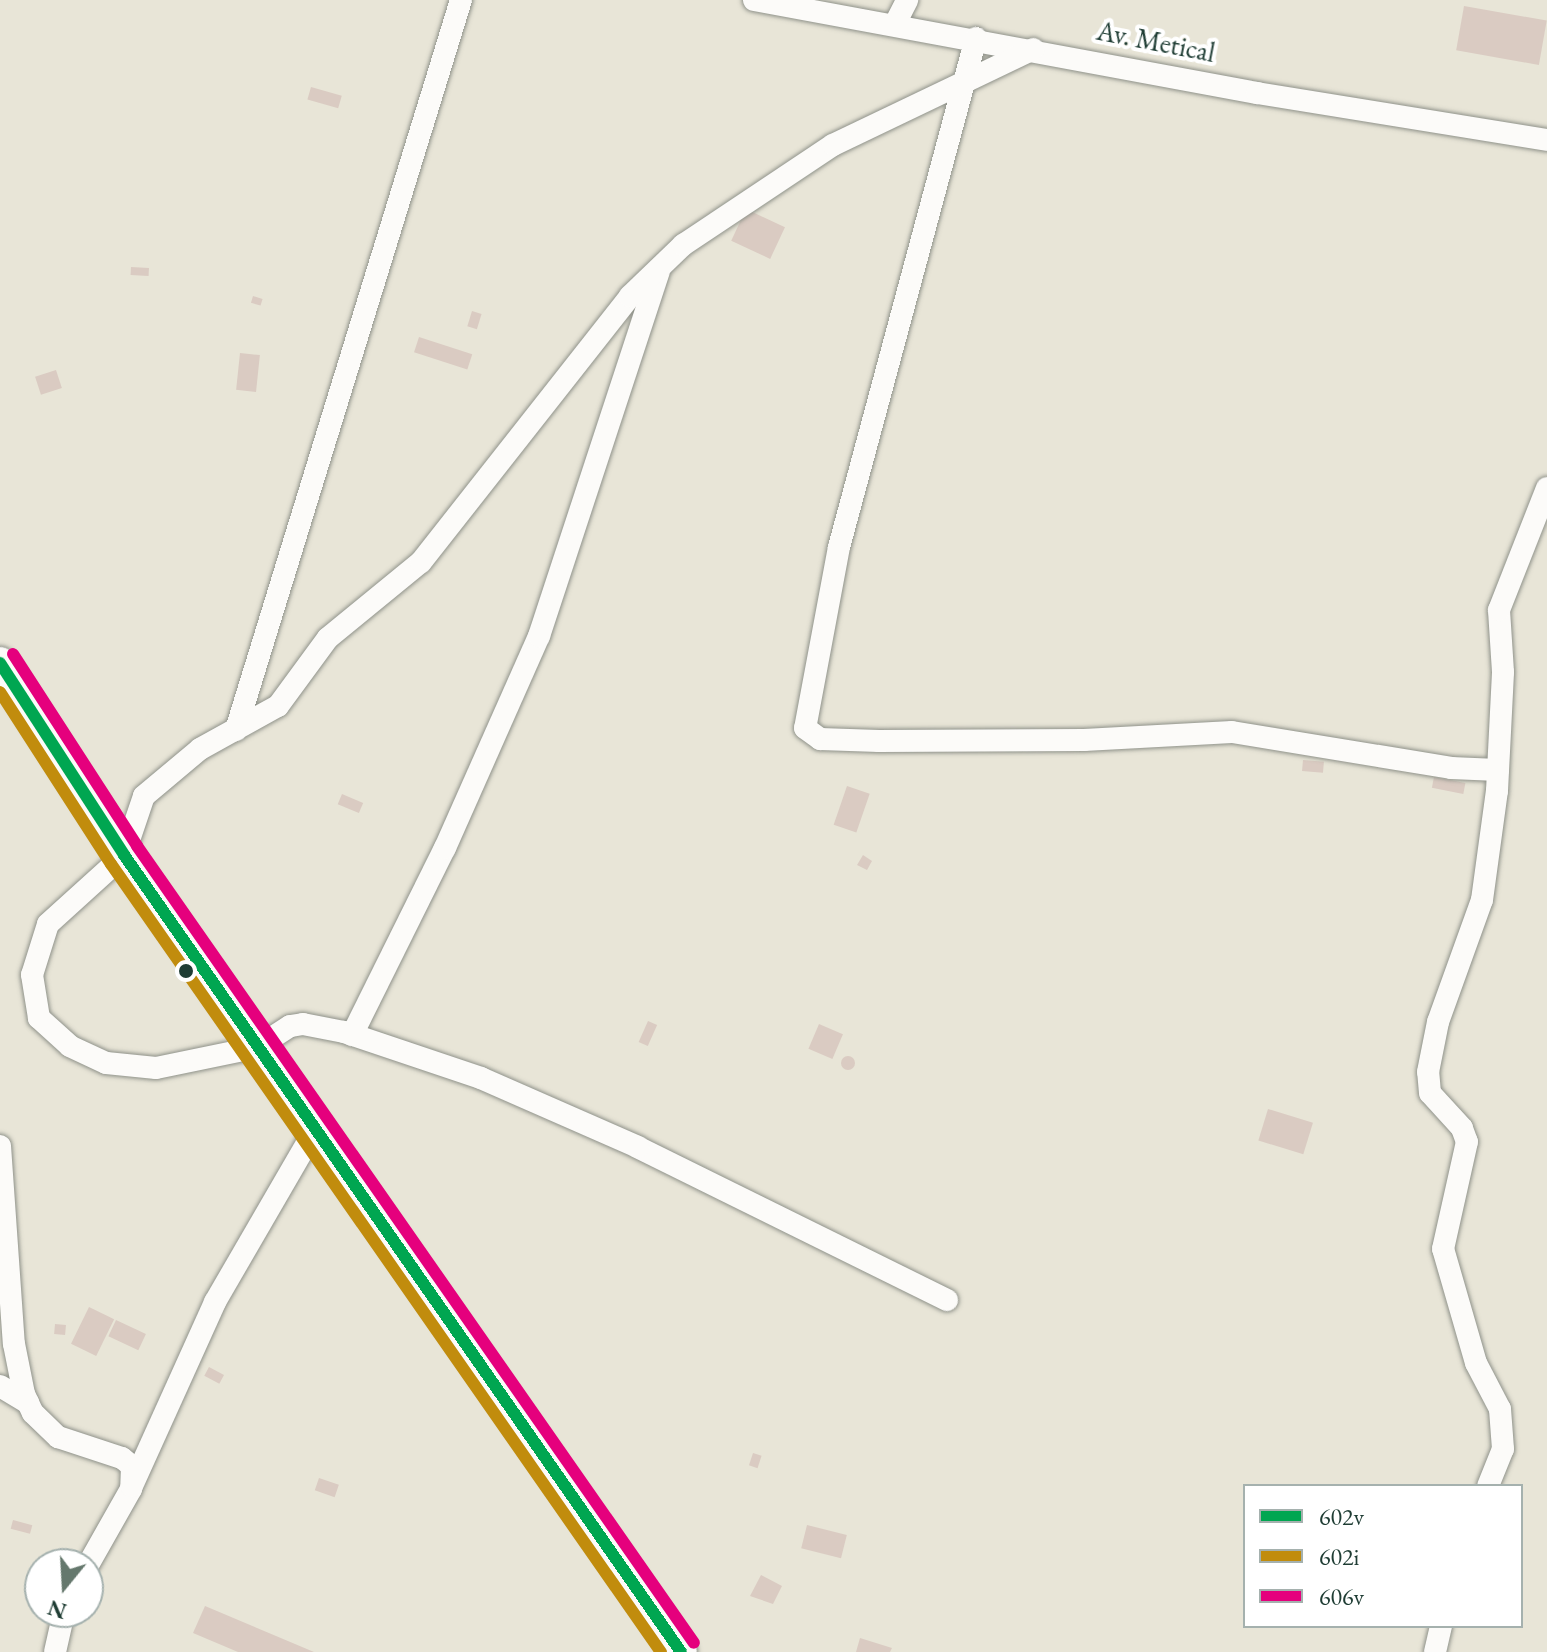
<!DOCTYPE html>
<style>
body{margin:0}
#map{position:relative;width:1547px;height:1652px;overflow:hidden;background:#e8e5d7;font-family:"EB Garamond",serif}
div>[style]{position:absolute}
.building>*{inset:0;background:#dacbc2;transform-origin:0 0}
.round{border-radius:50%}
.roads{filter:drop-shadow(0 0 2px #8f928a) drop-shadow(0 0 2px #8f928a)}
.minor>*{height:22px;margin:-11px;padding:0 11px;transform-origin:11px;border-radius:11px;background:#fcfbf9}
.highway>*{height:32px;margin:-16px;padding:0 16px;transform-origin:16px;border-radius:16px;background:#fcfbf9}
.bus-1>*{height:12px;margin:-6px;padding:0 6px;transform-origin:6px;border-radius:6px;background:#00a651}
.bus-2>*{height:12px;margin:-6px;padding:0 6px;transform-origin:6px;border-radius:6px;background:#c18c0d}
.bus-3>*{height:12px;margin:-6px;padding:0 6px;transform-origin:6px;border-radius:6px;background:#e5007d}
.dots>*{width:22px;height:22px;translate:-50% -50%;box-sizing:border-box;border:4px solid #fff;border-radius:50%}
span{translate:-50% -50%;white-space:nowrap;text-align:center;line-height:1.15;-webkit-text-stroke:8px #fff;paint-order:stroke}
.street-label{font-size:28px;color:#1f3d34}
.legend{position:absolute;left:1243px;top:1484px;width:280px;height:144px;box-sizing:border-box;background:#fff;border:2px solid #a5b1ae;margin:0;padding:10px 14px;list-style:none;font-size:24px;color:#1f3d34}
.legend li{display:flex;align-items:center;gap:16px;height:40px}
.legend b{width:40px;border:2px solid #a5b1ae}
.north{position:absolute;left:24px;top:1548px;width:80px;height:80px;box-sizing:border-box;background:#fff;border:2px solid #a5b1ae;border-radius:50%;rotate:198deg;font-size:22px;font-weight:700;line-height:32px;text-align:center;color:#1f3d34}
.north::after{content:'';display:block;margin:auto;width:28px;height:36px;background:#65786d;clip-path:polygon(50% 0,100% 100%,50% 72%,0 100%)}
</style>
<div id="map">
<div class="building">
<div style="left:1464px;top:6px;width:84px;height:45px;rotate:10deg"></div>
<div style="left:311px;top:87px;width:32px;height:13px;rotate:16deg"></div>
<div style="left:746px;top:209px;width:43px;height:35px;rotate:25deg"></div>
<div style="left:131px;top:267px;width:18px;height:8px;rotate:3deg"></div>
<div style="left:253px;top:296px;width:10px;height:7px;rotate:17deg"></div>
<div style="left:472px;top:311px;width:10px;height:16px;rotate:17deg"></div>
<div style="left:419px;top:337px;width:56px;height:16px;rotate:18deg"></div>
<div style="left:240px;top:353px;width:20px;height:37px;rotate:6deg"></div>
<div style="left:56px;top:370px;width:19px;height:22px;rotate:72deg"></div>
<div style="left:1303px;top:760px;width:21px;height:11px;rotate:5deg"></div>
<div style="left:1434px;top:777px;width:32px;height:11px;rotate:11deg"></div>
<div style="left:847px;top:786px;width:24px;height:41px;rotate:19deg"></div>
<div style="left:342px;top:794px;width:23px;height:11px;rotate:23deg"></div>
<div style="clip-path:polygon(863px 855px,872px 861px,867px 870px,857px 865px)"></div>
<div style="left:648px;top:1021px;width:10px;height:23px;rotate:24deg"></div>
<div style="left:819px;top:1024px;width:26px;height:27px;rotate:23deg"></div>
<div class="round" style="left:841px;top:1056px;width:14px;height:14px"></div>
<div style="left:1268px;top:1109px;width:47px;height:33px;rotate:17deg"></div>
<div style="left:89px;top:1307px;width:28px;height:41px;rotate:26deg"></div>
<div style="left:116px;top:1320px;width:33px;height:18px;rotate:25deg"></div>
<div style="left:55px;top:1324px;width:11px;height:10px;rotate:5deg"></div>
<div style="left:209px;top:1367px;width:17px;height:10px;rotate:28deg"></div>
<div style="left:753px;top:1453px;width:9px;height:13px;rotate:18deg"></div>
<div style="left:319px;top:1478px;width:21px;height:13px;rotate:19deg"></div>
<div style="left:13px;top:1520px;width:20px;height:9px;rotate:15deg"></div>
<div style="left:807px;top:1525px;width:41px;height:24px;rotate:14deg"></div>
<div style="clip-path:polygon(761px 1575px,782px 1586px,773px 1604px,750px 1596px)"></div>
<div style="clip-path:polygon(205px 1606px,314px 1652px,238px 1652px,193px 1633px)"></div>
<div style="clip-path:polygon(860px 1638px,892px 1648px,890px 1652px,856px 1652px)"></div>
</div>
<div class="roads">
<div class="minor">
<div style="left:754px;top:0;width:512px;rotate:10.48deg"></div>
<div style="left:1257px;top:93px;width:294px;rotate:9.2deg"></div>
<div style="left:895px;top:24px;width:27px;rotate:-63deg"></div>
<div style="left:976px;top:38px;width:527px;rotate:105.06deg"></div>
<div style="left:839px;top:547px;width:184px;rotate:100.6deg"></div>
<div style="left:805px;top:728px;width:19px;rotate:36deg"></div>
<div style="left:820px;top:739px;width:59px;rotate:1.9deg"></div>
<div style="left:879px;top:741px;width:205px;rotate:-0.3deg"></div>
<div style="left:1084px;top:740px;width:148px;rotate:-3.1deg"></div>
<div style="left:1232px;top:732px;width:222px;rotate:9.3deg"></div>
<div style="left:1451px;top:768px;width:47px;rotate:2.4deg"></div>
<div style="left:236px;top:730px;width:764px;rotate:-72.87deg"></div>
<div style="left:352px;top:1035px;width:209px;rotate:-63.6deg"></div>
<div style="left:445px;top:848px;width:232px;rotate:-66.1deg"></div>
<div style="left:539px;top:636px;width:383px;rotate:-71.8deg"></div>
<div style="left:0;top:1146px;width:198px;rotate:86deg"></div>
<div style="left:14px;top:1344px;width:51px;rotate:78.7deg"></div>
<div style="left:24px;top:1394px;width:21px;rotate:65deg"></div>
<div style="left:33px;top:1413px;width:35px;rotate:44deg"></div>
<div style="left:58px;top:1437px;width:67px;rotate:18.2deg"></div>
<div style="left:122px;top:1458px;width:13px;rotate:39deg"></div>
<div style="left:132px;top:1466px;width:23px;rotate:92deg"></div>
<div style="left:131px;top:1489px;width:87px;rotate:119.5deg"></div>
<div style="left:947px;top:1300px;width:345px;rotate:-153.7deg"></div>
<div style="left:638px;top:1147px;width:171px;rotate:-156.3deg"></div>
<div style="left:481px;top:1078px;width:145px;rotate:-161.4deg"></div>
<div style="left:344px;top:1032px;width:42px;rotate:-169deg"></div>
<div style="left:303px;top:1024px;width:13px;rotate:171deg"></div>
<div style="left:290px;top:1026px;width:38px;rotate:147deg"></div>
<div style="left:258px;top:1047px;width:104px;rotate:168.4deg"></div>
<div style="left:156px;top:1068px;width:50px;rotate:-174.3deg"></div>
<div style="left:106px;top:1063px;width:40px;rotate:-155deg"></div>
<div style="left:70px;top:1046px;width:42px;rotate:-137.9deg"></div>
<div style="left:39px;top:1018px;width:44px;rotate:-99.2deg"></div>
<div style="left:32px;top:975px;width:53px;rotate:-72.6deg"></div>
<div style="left:48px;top:924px;width:103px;rotate:-42.2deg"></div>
<div style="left:124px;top:855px;width:62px;rotate:-71.3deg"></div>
<div style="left:144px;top:796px;width:73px;rotate:-40deg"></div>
<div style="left:200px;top:749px;width:89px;rotate:-28.9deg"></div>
<div style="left:278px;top:706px;width:84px;rotate:-53.7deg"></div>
<div style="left:328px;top:638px;width:120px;rotate:-39.3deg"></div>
<div style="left:421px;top:562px;width:338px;rotate:-51.8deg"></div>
<div style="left:630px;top:296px;width:74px;rotate:-43.9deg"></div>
<div style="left:683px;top:245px;width:180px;rotate:-33.7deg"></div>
<div style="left:833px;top:145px;width:222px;rotate:-25.6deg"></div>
<div style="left:0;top:1386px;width:33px;rotate:31deg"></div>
<div style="left:132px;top:1486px;width:202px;rotate:-65.7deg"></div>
<div style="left:215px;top:1302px;width:201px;rotate:-59.9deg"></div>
<div style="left:1488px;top:1486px;width:40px;rotate:-68deg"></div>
<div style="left:1503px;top:1449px;width:40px;rotate:-94.3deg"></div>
<div style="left:1500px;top:1409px;width:52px;rotate:-117.6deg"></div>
<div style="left:1476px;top:1363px;width:119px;rotate:-106.1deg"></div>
<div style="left:1443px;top:1249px;width:110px;rotate:-77.4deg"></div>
<div style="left:1467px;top:1142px;width:15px;rotate:-110deg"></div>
<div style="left:1462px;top:1128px;width:47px;rotate:-132.4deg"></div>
<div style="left:1430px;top:1093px;width:21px;rotate:-95deg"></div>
<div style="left:1428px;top:1072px;width:51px;rotate:-78.7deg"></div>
<div style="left:1438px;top:1022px;width:130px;rotate:-70.2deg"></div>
<div style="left:1482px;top:900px;width:110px;rotate:-82.2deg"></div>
<div style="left:1497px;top:791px;width:119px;rotate:-87.1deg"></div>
<div style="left:1503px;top:672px;width:62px;rotate:-93.7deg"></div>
<div style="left:1499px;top:610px;width:131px;rotate:-68.5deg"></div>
<div style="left:55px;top:1652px;width:41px;rotate:-77.3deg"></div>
<div style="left:1435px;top:1652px;width:27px;rotate:-77deg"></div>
</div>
<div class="highway">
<div style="left:0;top:663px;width:229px;rotate:57.1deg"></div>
<div style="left:124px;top:855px;width:972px;rotate:55.05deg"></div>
</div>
</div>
<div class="bus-1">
<div style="left:0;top:663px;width:229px;rotate:57.1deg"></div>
<div style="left:124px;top:855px;width:972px;rotate:55.05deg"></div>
</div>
<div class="bus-2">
<div style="left:0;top:692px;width:205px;rotate:57.2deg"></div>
<div style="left:111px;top:864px;width:961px;rotate:55.09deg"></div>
</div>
<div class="bus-3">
<div style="left:13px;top:654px;width:229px;rotate:57.1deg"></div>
<div style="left:137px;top:846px;width:972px;rotate:55.05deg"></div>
</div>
<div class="dots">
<div style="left:186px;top:971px;background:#1f3d34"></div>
</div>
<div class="street-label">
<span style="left:1156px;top:41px;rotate:11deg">Av. Metical</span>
</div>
<ul class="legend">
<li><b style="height:10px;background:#00a651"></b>602v</li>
<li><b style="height:10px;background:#c18c0d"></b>602i</li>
<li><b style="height:10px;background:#e5007d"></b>606v</li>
</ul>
<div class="north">N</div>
</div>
